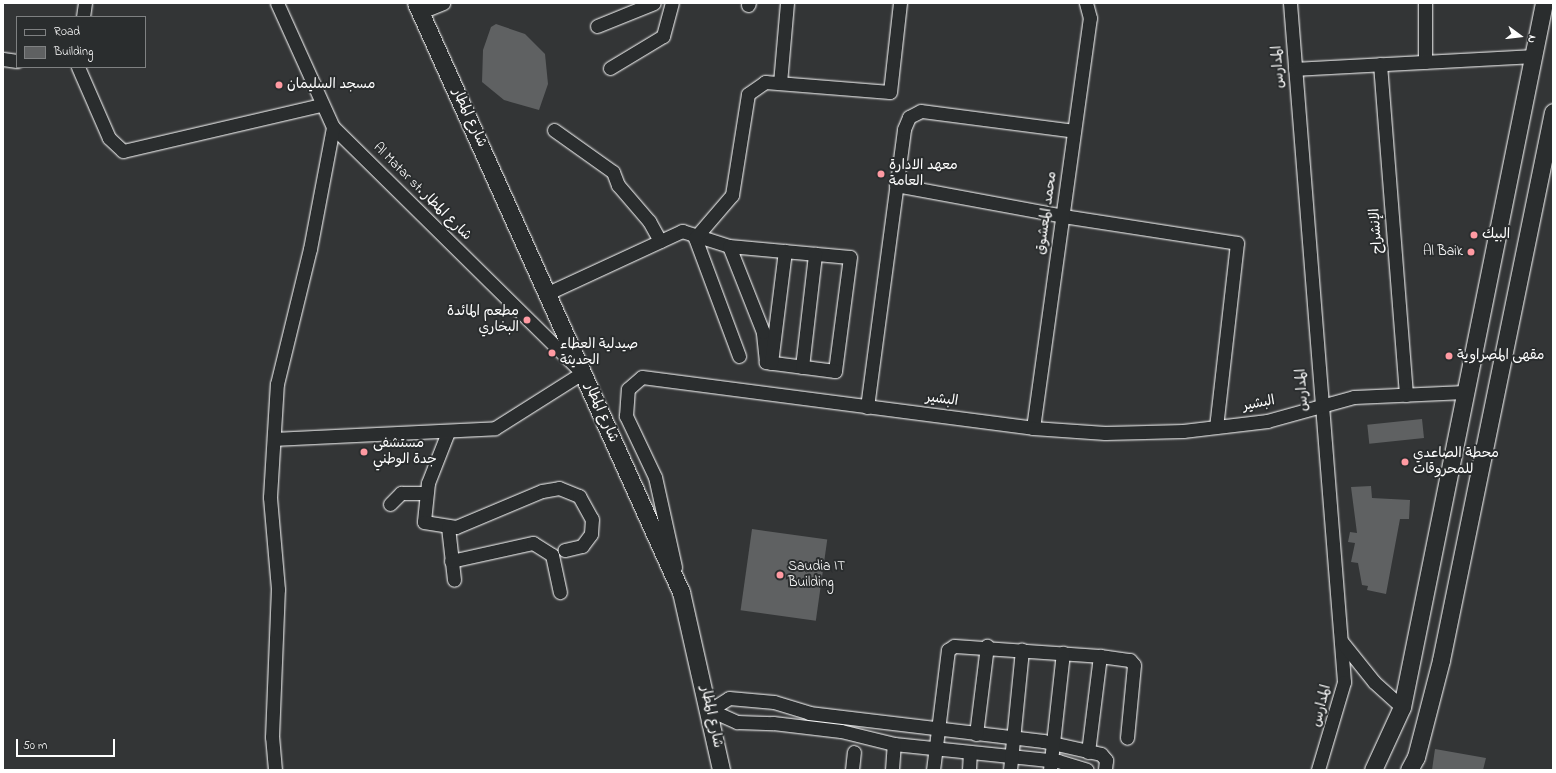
<!DOCTYPE html>
<meta charset="utf-8">
<style>
body{margin:0}
#map{position:relative;width:1556px;height:773px;overflow:hidden;background:#333536;font-family:"Indie Flower","Playpen Sans Arabic",sans-serif}
div>[style]{position:absolute}
.building>*{inset:0;background:#5f6162;transform-origin:0 0}
.roads{filter:drop-shadow(0 0 1px #fff) drop-shadow(0 0 1px #fff)}
.minor>*{height:13px;margin:-6.5px;padding:0 6.5px;transform-origin:6.5px;border-radius:6.5px;background:#2a2d2e}
.major>*{height:17px;margin:-8.5px;padding:0 8.5px;transform-origin:8.5px;border-radius:8.5px;background:#2a2d2e}
.dots>*{width:11px;height:11px;translate:-50% -50%;box-sizing:border-box;border:2px solid #2a2d2e;border-radius:50%}
span{translate:-50% -50%;white-space:nowrap;text-align:center;line-height:1.15;-webkit-text-stroke:4px #2a2d2e;paint-order:stroke}
.street-label{font-size:14px;color:#fff}
.poi-label{font-size:14px;color:#fff}
.left{translate:0 -50%;text-align:left}
.right{translate:-100% -50%;text-align:right}
.frame{position:absolute;inset:0;border:4px solid #fff;pointer-events:none}
.legend{position:absolute;left:16px;top:16px;width:130px;height:52px;box-sizing:border-box;background:#2a2d2e;border:1px solid #7f8182;margin:0;padding:5px 7px;list-style:none;font-size:12px;color:#fff}
.legend li{display:flex;align-items:center;gap:8px;height:20px}
.legend b{width:20px;border:1px solid #7f8182}
.north{position:absolute;left:1500px;top:16px;width:40px;height:40px;-webkit-text-stroke:3px #2a2d2e;paint-order:stroke;rotate:105deg;font-size:11px;font-weight:700;line-height:16px;text-align:center;color:#fff}
.north::after{content:'';display:block;margin:auto;width:14px;height:18px;background:#fff;clip-path:polygon(50% 0,100% 100%,50% 72%,0 100%)}
.scale{position:absolute;left:16px;top:739px;width:99px;height:18px;box-sizing:border-box;border:2px solid #fff;border-top:0;padding-left:5px;font-size:12px;line-height:14px;white-space:nowrap;color:#fff;-webkit-text-stroke:3px #2a2d2e;paint-order:stroke}
</style>
<div id="map">
<div class="building">
<div style="clip-path:polygon(496px 24px,525px 34px,545px 54px,548px 84px,539px 110px,504px 100px,482px 82px,483px 50px,491px 27px)"></div>
<div style="left:1422px;top:419px;width:19px;height:55px;rotate:84deg"></div>
<div style="clip-path:polygon(1371px 486px,1372px 498px,1410px 500px,1409px 519px,1400px 519px,1386px 594px,1367px 590px,1368px 586px,1362px 585px,1358px 563px,1351px 562px,1355px 543px,1348px 542px,1350px 532px,1357px 533px,1351px 487px)"></div>
<div style="left:752px;top:529px;width:76px;height:82px;rotate:8deg"></div>
<div style="clip-path:polygon(1435px 749px,1486px 758px,1483px 770px,1432px 770px)"></div>
</div>
<div class="roads">
<div class="minor">
<div style="left:277px;top:3px;width:136px;rotate:65.7deg"></div>
<div style="left:333px;top:127px;width:346px;rotate:44.6deg"></div>
<div style="left:1290px;top:3px;width:681px;rotate:85.45deg"></div>
<div style="left:1344px;top:682px;width:92px;rotate:106.5deg"></div>
<div style="left:748px;top:5px;width:2px;rotate:-63deg"></div>
<div style="left:421px;top:12px;width:24px;rotate:-22deg"></div>
<div style="left:83px;top:17px;width:14px;rotate:-82deg"></div>
<div style="left:597px;top:26px;width:61px;rotate:-22deg"></div>
<div style="left:3px;top:59px;width:14px;rotate:8deg"></div>
<div style="left:1425px;top:62px;width:59px;rotate:-90deg"></div>
<div style="left:1380px;top:64px;width:332px;rotate:85.5deg"></div>
<div style="left:78px;top:67px;width:77px;rotate:66.4deg"></div>
<div style="left:109px;top:138px;width:19px;rotate:43deg"></div>
<div style="left:123px;top:151px;width:202px;rotate:-13.1deg"></div>
<div style="left:610px;top:68px;width:62px;rotate:-31.1deg"></div>
<div style="left:663px;top:36px;width:34px;rotate:-75deg"></div>
<div style="left:1295px;top:69px;width:238px;rotate:-3.1deg"></div>
<div style="left:780px;top:83px;width:80px;rotate:-85deg"></div>
<div style="left:554px;top:130px;width:72px;rotate:35.4deg"></div>
<div style="left:613px;top:172px;width:14px;rotate:69deg"></div>
<div style="left:618px;top:185px;width:48px;rotate:49.3deg"></div>
<div style="left:649px;top:221px;width:23px;rotate:61deg"></div>
<div style="left:896px;top:185px;width:170px;rotate:10.5deg"></div>
<div style="left:1063px;top:216px;width:176px;rotate:8.8deg"></div>
<div style="left:1237px;top:243px;width:185px;rotate:96.5deg"></div>
<div style="left:548px;top:293px;width:148px;rotate:-24.8deg"></div>
<div style="left:682px;top:231px;width:49px;rotate:17.7deg"></div>
<div style="left:729px;top:246px;width:121px;rotate:5.2deg"></div>
<div style="left:850px;top:257px;width:115px;rotate:97.5deg"></div>
<div style="left:835px;top:371px;width:70px;rotate:-172.6deg"></div>
<div style="left:766px;top:362px;width:30px;rotate:-96deg"></div>
<div style="left:763px;top:332px;width:92px;rotate:-111.6deg"></div>
<div style="left:739px;top:356px;width:126px;rotate:-110.4deg"></div>
<div style="left:695px;top:238px;width:57px;rotate:-49.3deg"></div>
<div style="left:732px;top:195px;width:102px;rotate:-81deg"></div>
<div style="left:748px;top:94px;width:21px;rotate:-35deg"></div>
<div style="left:765px;top:82px;width:125px;rotate:4.6deg"></div>
<div style="left:890px;top:92px;width:90px;rotate:-83.6deg"></div>
<div style="left:771px;top:363px;width:113px;rotate:-82.9deg"></div>
<div style="left:802px;top:367px;width:114px;rotate:-83.4deg"></div>
<div style="left:867px;top:407px;width:280px;rotate:-82.4deg"></div>
<div style="left:904px;top:129px;width:13px;rotate:-67deg"></div>
<div style="left:909px;top:117px;width:13px;rotate:-27deg"></div>
<div style="left:921px;top:111px;width:154px;rotate:7.4deg"></div>
<div style="left:1033px;top:428px;width:414px;rotate:-82.1deg"></div>
<div style="left:1090px;top:18px;width:16px;rotate:-105deg"></div>
<div style="left:448px;top:432px;width:55px;rotate:111.4deg"></div>
<div style="left:428px;top:483px;width:39px;rotate:96deg"></div>
<div style="left:424px;top:522px;width:32px;rotate:9deg"></div>
<div style="left:456px;top:527px;width:93px;rotate:-22.7deg"></div>
<div style="left:542px;top:491px;width:17px;rotate:-10deg"></div>
<div style="left:559px;top:488px;width:22px;rotate:22deg"></div>
<div style="left:579px;top:496px;width:26px;rotate:61deg"></div>
<div style="left:592px;top:519px;width:15px;rotate:94deg"></div>
<div style="left:591px;top:534px;width:15px;rotate:127deg"></div>
<div style="left:582px;top:546px;width:18px;rotate:167deg"></div>
<div style="left:274px;top:439px;width:221px;rotate:-2.8deg"></div>
<div style="left:495px;top:428px;width:103px;rotate:-32.3deg"></div>
<div style="left:390px;top:504px;width:16px;rotate:-45deg"></div>
<div style="left:401px;top:493px;width:25px"></div>
<div style="left:448px;top:527px;width:53px;rotate:83.5deg"></div>
<div style="left:451px;top:561px;width:84px;rotate:-12.4deg"></div>
<div style="left:533px;top:543px;width:22px;rotate:32deg"></div>
<div style="left:552px;top:555px;width:38px;rotate:78deg"></div>
<div style="left:675px;top:567px;width:92px;rotate:-102.5deg"></div>
<div style="left:655px;top:477px;width:68px;rotate:-115.4deg"></div>
<div style="left:626px;top:416px;width:27px;rotate:-86deg"></div>
<div style="left:628px;top:389px;width:18px;rotate:-41deg"></div>
<div style="left:642px;top:377px;width:394px;rotate:7.4deg"></div>
<div style="left:1033px;top:428px;width:72px;rotate:4deg"></div>
<div style="left:1105px;top:433px;width:78px;rotate:-1.5deg"></div>
<div style="left:1183px;top:431px;width:85px;rotate:-6.8deg"></div>
<div style="left:1267px;top:421px;width:90px;rotate:-15.4deg"></div>
<div style="left:1354px;top:397px;width:111px;rotate:-2.6deg"></div>
<div style="left:1342px;top:642px;width:51px;rotate:51.3deg"></div>
<div style="left:1374px;top:682px;width:38px;rotate:42deg"></div>
<div style="left:710px;top:710px;width:22px;rotate:-32deg"></div>
<div style="left:729px;top:698px;width:45px;rotate:5.1deg"></div>
<div style="left:774px;top:702px;width:37px;rotate:17deg"></div>
<div style="left:809px;top:713px;width:236px;rotate:6.8deg"></div>
<div style="left:1043px;top:741px;width:59px;rotate:12.6deg"></div>
<div style="left:1101px;top:754px;width:8px;rotate:50deg"></div>
<div style="left:1106px;top:760px;width:10px;rotate:96deg"></div>
<div style="left:710px;top:710px;width:30px;rotate:24deg"></div>
<div style="left:737px;top:722px;width:36px;rotate:2deg"></div>
<div style="left:773px;top:723px;width:68px;rotate:6.7deg"></div>
<div style="left:841px;top:731px;width:55px;rotate:13.8deg"></div>
<div style="left:894px;top:744px;width:165px;rotate:5.9deg"></div>
<div style="left:1058px;top:761px;width:30px;rotate:17deg"></div>
<div style="left:976px;top:734px;width:89px;rotate:-82.9deg"></div>
<div style="left:1088px;top:752px;width:97px;rotate:-82.9deg"></div>
<div style="left:1100px;top:656px;width:30px;rotate:8deg"></div>
<div style="left:1130px;top:660px;width:6px;rotate:51deg"></div>
<div style="left:1134px;top:665px;width:73px;rotate:95.5deg"></div>
<div style="left:275px;top:770px;width:33px;rotate:-95deg"></div>
<div style="left:272px;top:737px;width:148px;rotate:-87.7deg"></div>
<div style="left:278px;top:589px;width:92px;rotate:-95deg"></div>
<div style="left:270px;top:497px;width:113px;rotate:-86.5deg"></div>
<div style="left:277px;top:384px;width:139px;rotate:-76.3deg"></div>
<div style="left:310px;top:249px;width:124px;rotate:-79.3deg"></div>
<div style="left:852px;top:770px;width:18px;rotate:-84deg"></div>
<div style="left:892px;top:770px;width:26px;rotate:-86deg"></div>
<div style="left:933px;top:770px;width:121px;rotate:-82.9deg"></div>
<div style="left:948px;top:650px;width:7px;rotate:-34deg"></div>
<div style="left:954px;top:646px;width:146px;rotate:3.9deg"></div>
<div style="left:969px;top:770px;width:18px;rotate:-87deg"></div>
<div style="left:1010px;top:770px;width:121px;rotate:-84.3deg"></div>
<div style="left:1050px;top:770px;width:118px;rotate:-83.7deg"></div>
</div>
<div class="major">
<div style="left:416px;top:3px;width:646px;rotate:65.78deg"></div>
<div style="left:681px;top:592px;width:182px;rotate:77.3deg"></div>
<div style="left:1373px;top:770px;width:69px;rotate:-65.3deg"></div>
<div style="left:1402px;top:707px;width:718px;rotate:-78.6deg"></div>
<div style="left:1409px;top:770px;width:15px;rotate:-62deg"></div>
<div style="left:1416px;top:757px;width:100px;rotate:-75.5deg"></div>
<div style="left:1441px;top:660px;width:559px;rotate:-78.45deg"></div>
</div>
</div>
<div class="dots">
<div style="left:279px;top:85px;background:#ff9aa2"></div>
<div style="left:881px;top:174px;background:#ff9aa2"></div>
<div style="left:1474px;top:235px;background:#ff9aa2"></div>
<div style="left:1471px;top:252px;background:#ff9aa2"></div>
<div style="left:527px;top:320px;background:#ff9aa2"></div>
<div style="left:552px;top:353px;background:#ff9aa2"></div>
<div style="left:1449px;top:356px;background:#ff9aa2"></div>
<div style="left:364px;top:452px;background:#ff9aa2"></div>
<div style="left:1405px;top:462px;background:#ff9aa2"></div>
<div style="left:780px;top:575px;background:#ff9aa2"></div>
</div>
<div class="street-label">
<span style="left:1279px;top:67px;rotate:-94deg">المدارس</span>
<span style="left:469px;top:118px;rotate:65deg">شارع المطار</span>
<span style="left:422px;top:192px;rotate:45deg">Al Matar st. شارع المطار</span>
<span style="left:1047px;top:213px;rotate:-82deg">محمد المعشوق</span>
<span style="left:1377px;top:231px;rotate:-94deg">الإنشراح</span>
<span style="left:1303px;top:390px;rotate:-94deg">المدارس</span>
<span style="left:942px;top:400px;rotate:7deg">البشير</span>
<span style="left:1259px;top:404px;rotate:-11deg">البشير</span>
<span style="left:601px;top:413px;rotate:66deg">شارع المطار</span>
<span style="left:1322px;top:706px;rotate:-76deg">المدارس</span>
<span style="left:711px;top:717px;rotate:78deg">شارع المطار</span>
</div>
<div class="poi-label">
<span class="left" style="left:287px;top:85px">مسجد السليمان</span>
<span class="left" style="left:889px;top:174px">معهد الادارة<br>العامة</span>
<span class="left" style="left:1482px;top:235px">البيك</span>
<span class="right" style="left:1463px;top:252px">Al Baik</span>
<span class="right" style="left:519px;top:320px">مطعم المائدة<br>البخاري</span>
<span class="left" style="left:560px;top:353px">صيدلية العطاء<br>الحديثة</span>
<span class="left" style="left:1457px;top:356px">مقهى المصراوية</span>
<span class="left" style="left:373px;top:452px">مستشفى<br>جدة الوطني</span>
<span class="left" style="left:1413px;top:462px">محطة الصاعدي<br>للمحروقات</span>
<span class="left" style="left:788px;top:575px">Saudia IT<br>Building</span>
</div>
<div class="frame"></div>
<ul class="legend">
<li><b style="height:5px;background:#2a2d2e"></b>Road</li>
<li><b style="height:11px;background:#5f6162"></b>Building</li>
</ul>
<div class="north">N</div>
<div class="scale">50 m</div>
</div>
